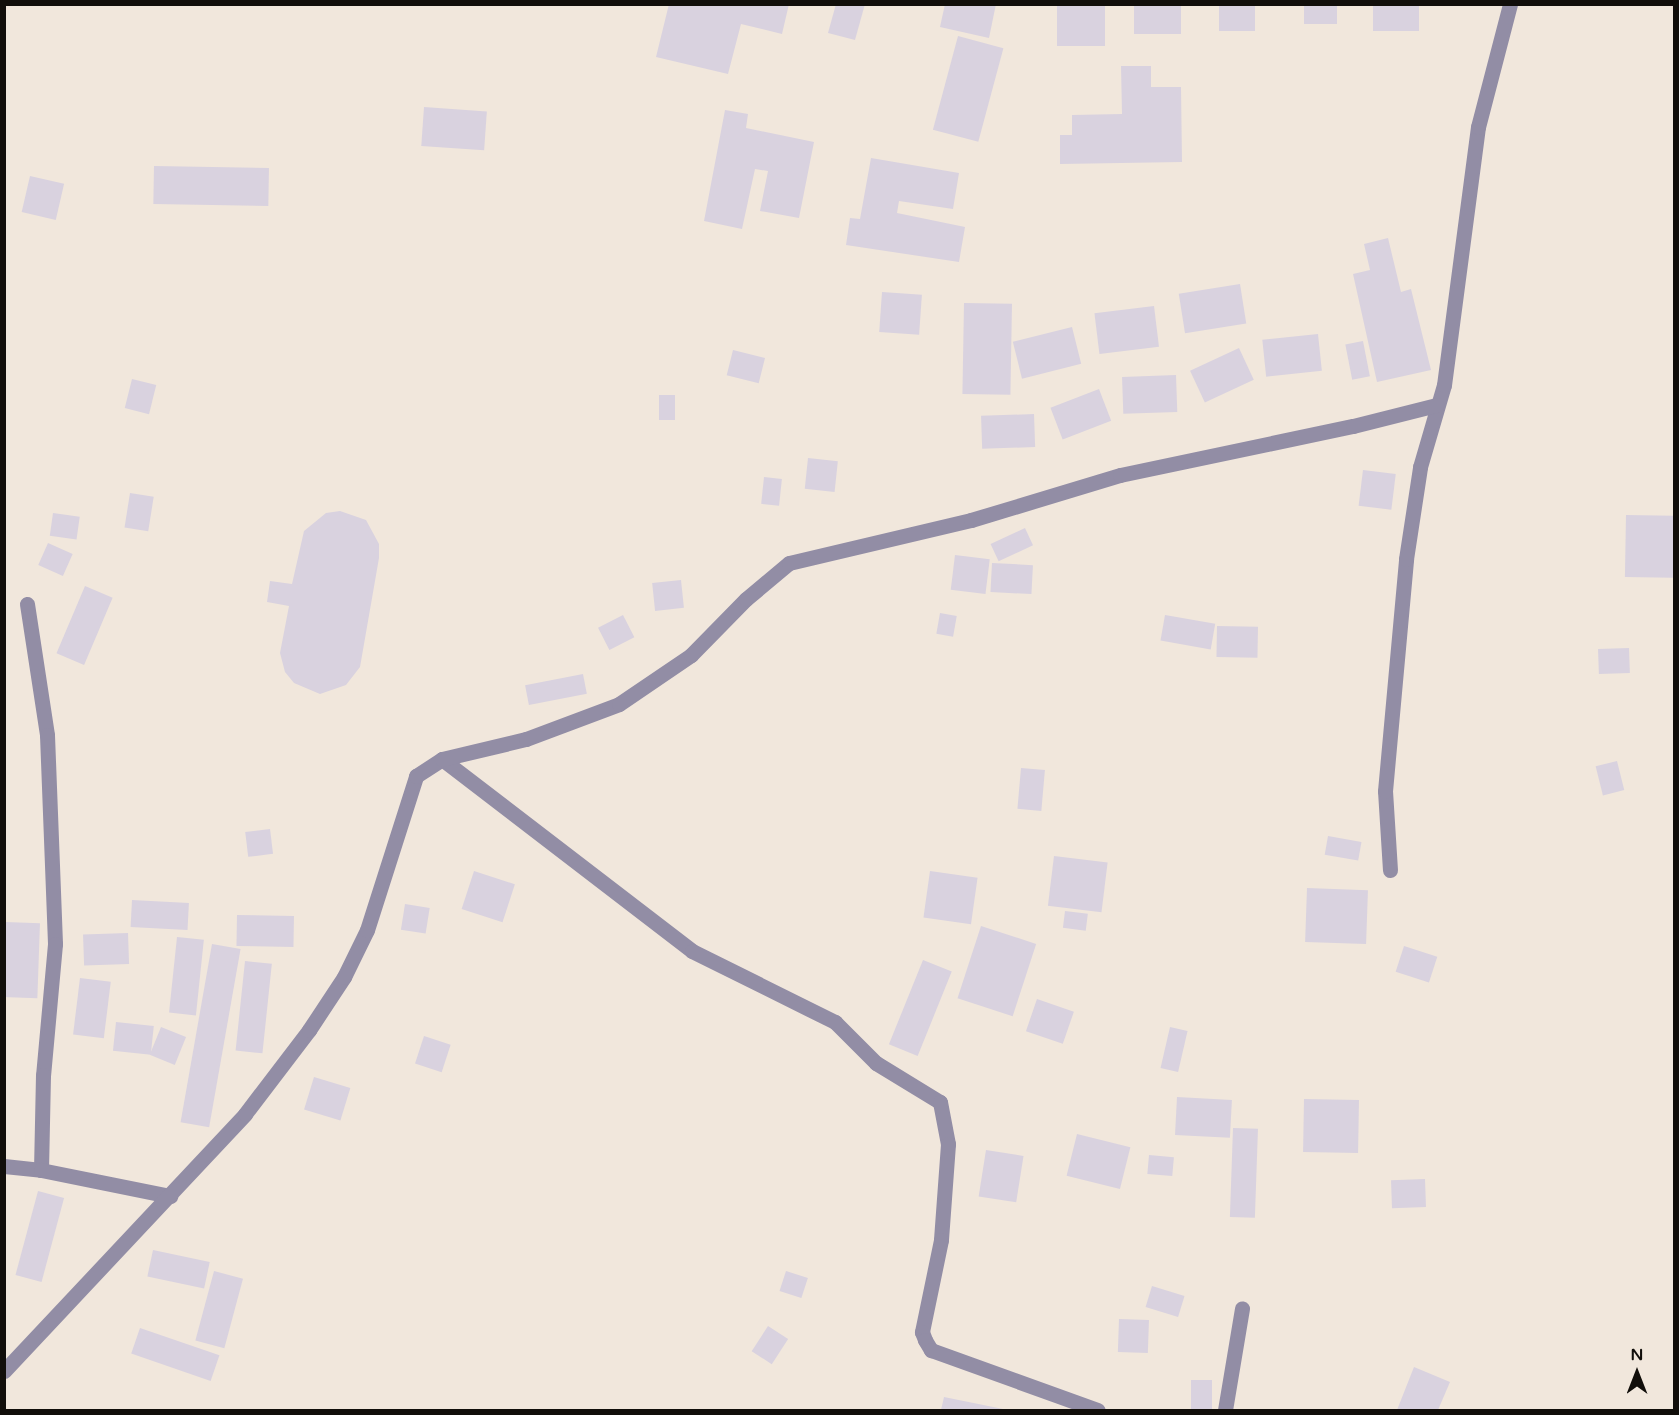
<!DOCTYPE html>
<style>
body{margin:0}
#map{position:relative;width:1679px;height:1415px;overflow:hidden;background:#f1e7dc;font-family:"Varela Round",sans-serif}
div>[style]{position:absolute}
.building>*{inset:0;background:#d9d2df;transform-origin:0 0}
.street>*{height:15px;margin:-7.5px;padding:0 7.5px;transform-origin:7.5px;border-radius:7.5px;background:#928da5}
span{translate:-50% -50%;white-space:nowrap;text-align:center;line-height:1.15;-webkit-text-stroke:5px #f1e7dc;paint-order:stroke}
.frame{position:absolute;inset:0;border:6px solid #110e0a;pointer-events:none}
.north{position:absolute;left:1607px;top:1343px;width:60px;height:60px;-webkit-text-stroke:4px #f1e7dc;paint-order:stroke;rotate:0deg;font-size:16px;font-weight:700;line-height:24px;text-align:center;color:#110e0a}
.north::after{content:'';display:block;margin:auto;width:21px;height:27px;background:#110e0a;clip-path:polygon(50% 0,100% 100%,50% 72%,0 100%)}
</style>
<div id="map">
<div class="building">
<div style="clip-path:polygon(669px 4px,789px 4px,782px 34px,741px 24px,728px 74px,656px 57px)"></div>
<div style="clip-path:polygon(836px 4px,865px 4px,855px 40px,828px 33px)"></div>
<div style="clip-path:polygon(945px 4px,996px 4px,989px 38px,940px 27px)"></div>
<div style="left:1057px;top:4px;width:48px;height:42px"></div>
<div style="left:1134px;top:4px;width:47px;height:30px"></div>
<div style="left:1219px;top:4px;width:36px;height:27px"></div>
<div style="left:1304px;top:4px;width:33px;height:20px"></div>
<div style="left:1373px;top:4px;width:46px;height:27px"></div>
<div style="left:958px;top:36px;width:47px;height:97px;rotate:15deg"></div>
<div style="clip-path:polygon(1121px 66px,1151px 66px,1151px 87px,1181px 87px,1182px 162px,1060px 164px,1060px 135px,1072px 135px,1072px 115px,1122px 114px)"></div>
<div style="left:424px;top:107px;width:63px;height:39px;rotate:4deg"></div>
<div style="clip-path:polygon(725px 110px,748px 114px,746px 128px,814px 142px,799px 218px,760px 211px,768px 171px,755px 169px,742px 229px,704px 221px)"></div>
<div style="clip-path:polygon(871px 158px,959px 173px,953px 209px,899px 201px,897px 213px,965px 227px,959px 262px,846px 245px,850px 218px,860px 219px)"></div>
<div style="left:154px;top:166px;width:115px;height:38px;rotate:1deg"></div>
<div style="left:30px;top:176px;width:35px;height:37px;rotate:13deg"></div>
<div style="clip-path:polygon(1388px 238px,1401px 292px,1411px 289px,1431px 370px,1377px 382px,1353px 274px,1370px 270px,1364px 244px)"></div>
<div style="left:1240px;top:284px;width:40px;height:62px;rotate:81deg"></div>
<div style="left:882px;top:292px;width:40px;height:40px;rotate:4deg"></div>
<div style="left:964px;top:303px;width:48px;height:91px;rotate:1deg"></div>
<div style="left:1154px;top:306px;width:41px;height:60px;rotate:83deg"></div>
<div style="left:1072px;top:327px;width:38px;height:61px;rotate:76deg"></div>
<div style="left:1318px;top:334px;width:37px;height:56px;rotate:84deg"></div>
<div style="left:1363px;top:341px;width:36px;height:18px;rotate:79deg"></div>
<div style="left:1239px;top:348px;width:35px;height:54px;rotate:65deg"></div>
<div style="left:733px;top:350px;width:33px;height:26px;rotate:14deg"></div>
<div style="left:1176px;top:375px;width:37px;height:54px;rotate:88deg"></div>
<div style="left:132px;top:379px;width:25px;height:30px;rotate:14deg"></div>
<div style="left:1099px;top:389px;width:34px;height:52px;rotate:69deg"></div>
<div style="left:659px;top:395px;width:16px;height:25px"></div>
<div style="left:1034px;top:414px;width:33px;height:53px;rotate:88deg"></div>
<div style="left:808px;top:458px;width:30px;height:31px;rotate:6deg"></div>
<div style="left:1363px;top:470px;width:33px;height:36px;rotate:7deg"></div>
<div style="left:764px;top:477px;width:18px;height:27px;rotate:6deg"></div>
<div style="left:130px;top:493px;width:24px;height:35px;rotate:9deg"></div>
<div style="clip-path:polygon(340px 511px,366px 520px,379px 544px,379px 558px,360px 667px,346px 685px,320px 694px,294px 683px,285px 672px,280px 653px,289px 606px,267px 602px,270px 581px,292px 584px,304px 531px,326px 513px)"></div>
<div style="left:53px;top:513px;width:27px;height:23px;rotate:8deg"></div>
<div style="left:1626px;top:515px;width:48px;height:62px;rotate:1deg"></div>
<div style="left:1025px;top:528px;width:19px;height:38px;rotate:65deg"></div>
<div style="left:48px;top:543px;width:27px;height:24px;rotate:24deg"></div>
<div style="left:955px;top:555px;width:35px;height:35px;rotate:7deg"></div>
<div style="left:992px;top:563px;width:41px;height:29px;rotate:3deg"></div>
<div style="left:681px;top:580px;width:28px;height:29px;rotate:84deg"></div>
<div style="left:85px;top:586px;width:30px;height:73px;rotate:23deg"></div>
<div style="left:940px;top:613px;width:17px;height:21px;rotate:10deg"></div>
<div style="left:623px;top:615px;width:25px;height:28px;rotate:63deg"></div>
<div style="left:1165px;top:615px;width:51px;height:26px;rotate:10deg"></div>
<div style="left:1217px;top:626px;width:41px;height:31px;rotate:1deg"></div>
<div style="left:1629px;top:648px;width:25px;height:31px;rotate:88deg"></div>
<div style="left:583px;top:674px;width:20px;height:59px;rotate:79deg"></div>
<div style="left:1617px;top:761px;width:30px;height:22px;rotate:76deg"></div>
<div style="left:1021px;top:768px;width:24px;height:41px;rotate:5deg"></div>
<div style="left:270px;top:829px;width:25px;height:25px;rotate:83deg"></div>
<div style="left:1328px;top:836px;width:34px;height:19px;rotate:10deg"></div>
<div style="left:1054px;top:856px;width:54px;height:50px;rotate:7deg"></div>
<div style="left:474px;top:871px;width:43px;height:40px;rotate:18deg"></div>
<div style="left:930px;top:871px;width:48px;height:47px;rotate:8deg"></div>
<div style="left:1307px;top:888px;width:61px;height:54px;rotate:2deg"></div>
<div style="left:132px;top:900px;width:57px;height:27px;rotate:3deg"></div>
<div style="left:405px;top:904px;width:25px;height:26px;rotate:9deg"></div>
<div style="left:1065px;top:911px;width:23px;height:17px;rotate:7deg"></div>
<div style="left:237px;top:915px;width:57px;height:31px;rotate:1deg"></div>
<div style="left:5px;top:922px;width:35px;height:75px;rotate:2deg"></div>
<div style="left:981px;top:926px;width:58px;height:76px;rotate:18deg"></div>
<div style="left:128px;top:933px;width:31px;height:45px;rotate:88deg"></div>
<div style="left:177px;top:937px;width:27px;height:76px;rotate:6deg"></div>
<div style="left:212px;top:944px;width:29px;height:181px;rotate:10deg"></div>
<div style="left:1404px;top:946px;width:35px;height:27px;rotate:18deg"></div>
<div style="left:923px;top:960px;width:31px;height:91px;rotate:22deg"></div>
<div style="left:245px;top:961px;width:27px;height:90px;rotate:6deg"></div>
<div style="left:80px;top:978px;width:31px;height:57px;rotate:7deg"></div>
<div style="left:1037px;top:999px;width:39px;height:34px;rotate:19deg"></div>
<div style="left:116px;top:1022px;width:38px;height:29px;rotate:6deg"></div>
<div style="left:161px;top:1027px;width:27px;height:30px;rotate:22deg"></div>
<div style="left:1170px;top:1027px;width:18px;height:42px;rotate:13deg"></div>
<div style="left:424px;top:1036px;width:28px;height:29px;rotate:18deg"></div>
<div style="left:314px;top:1077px;width:38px;height:34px;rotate:17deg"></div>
<div style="left:1177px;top:1097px;width:55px;height:38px;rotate:3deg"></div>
<div style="left:1304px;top:1099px;width:55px;height:53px;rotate:1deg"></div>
<div style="left:1233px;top:1128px;width:25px;height:89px;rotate:2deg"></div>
<div style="left:1077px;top:1134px;width:55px;height:43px;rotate:14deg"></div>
<div style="left:986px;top:1150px;width:38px;height:47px;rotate:9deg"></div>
<div style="left:1149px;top:1155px;width:25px;height:19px;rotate:5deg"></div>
<div style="left:1425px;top:1179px;width:28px;height:34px;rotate:88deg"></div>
<div style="left:38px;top:1191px;width:27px;height:87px;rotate:15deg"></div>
<div style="left:153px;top:1250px;width:58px;height:27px;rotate:12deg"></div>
<div style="left:214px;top:1271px;width:30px;height:72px;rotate:15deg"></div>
<div style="left:786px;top:1271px;width:23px;height:21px;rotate:18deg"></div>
<div style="left:1152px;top:1286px;width:34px;height:22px;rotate:17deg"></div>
<div style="left:1119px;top:1319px;width:30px;height:33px;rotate:2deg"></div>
<div style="left:768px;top:1326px;width:24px;height:30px;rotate:33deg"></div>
<div style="left:140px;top:1328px;width:84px;height:27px;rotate:19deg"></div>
<div style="clip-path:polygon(1414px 1367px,1450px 1382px,1438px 1410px,1397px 1410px)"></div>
<div style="left:1191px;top:1380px;width:21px;height:30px"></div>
<div style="clip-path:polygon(944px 1397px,1003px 1409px,1003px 1410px,941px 1410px)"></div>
</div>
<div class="street">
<div style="left:27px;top:604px;width:133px;rotate:81.3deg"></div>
<div style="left:47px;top:735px;width:209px;rotate:87.8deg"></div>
<div style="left:55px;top:944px;width:132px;rotate:95.2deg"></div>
<div style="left:43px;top:1075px;width:95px;rotate:91.2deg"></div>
<div style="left:442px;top:759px;width:315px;rotate:37.5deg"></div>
<div style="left:692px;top:951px;width:160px;rotate:26.4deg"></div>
<div style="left:835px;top:1022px;width:58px;rotate:45deg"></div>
<div style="left:876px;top:1063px;width:75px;rotate:31.4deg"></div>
<div style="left:940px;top:1102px;width:43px;rotate:79.2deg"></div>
<div style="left:948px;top:1144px;width:96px;rotate:94.2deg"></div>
<div style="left:941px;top:1240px;width:94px;rotate:101.7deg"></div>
<div style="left:922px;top:1332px;width:9px;rotate:69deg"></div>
<div style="left:925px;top:1340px;width:12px;rotate:59deg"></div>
<div style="left:931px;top:1350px;width:177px;rotate:19.8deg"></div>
<div style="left:1390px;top:870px;width:79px;rotate:-93.6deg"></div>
<div style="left:1385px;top:791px;width:233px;rotate:-84.8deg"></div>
<div style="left:1406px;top:559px;width:93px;rotate:-81.3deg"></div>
<div style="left:1420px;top:467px;width:85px;rotate:-73.7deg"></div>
<div style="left:1444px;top:385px;width:260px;rotate:-82.5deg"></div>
<div style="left:1478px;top:127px;width:127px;rotate:-75.4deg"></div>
<div style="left:4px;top:1166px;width:37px;rotate:6deg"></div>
<div style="left:41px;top:1170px;width:132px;rotate:11.4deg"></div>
<div style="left:4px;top:1371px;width:352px;rotate:-46.8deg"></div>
<div style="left:245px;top:1114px;width:106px;rotate:-52.7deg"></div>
<div style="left:309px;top:1030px;width:64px;rotate:-56.6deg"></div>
<div style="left:344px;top:977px;width:52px;rotate:-63.9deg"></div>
<div style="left:367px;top:930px;width:162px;rotate:-72.3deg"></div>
<div style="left:416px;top:776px;width:31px;rotate:-33deg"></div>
<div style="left:442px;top:759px;width:86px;rotate:-13.4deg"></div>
<div style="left:526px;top:739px;width:99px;rotate:-20.6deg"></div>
<div style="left:619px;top:704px;width:87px;rotate:-34.2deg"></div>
<div style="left:691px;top:655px;width:78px;rotate:-45.5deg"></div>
<div style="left:746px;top:599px;width:56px;rotate:-39.9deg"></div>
<div style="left:789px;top:563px;width:187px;rotate:-13.3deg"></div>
<div style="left:971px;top:520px;width:156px;rotate:-16.8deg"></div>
<div style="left:1120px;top:475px;width:238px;rotate:-11.9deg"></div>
<div style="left:1353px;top:426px;width:86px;rotate:-14.2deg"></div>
<div style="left:1225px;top:1410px;width:103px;rotate:-80.5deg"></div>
</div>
<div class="frame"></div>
<div class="north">N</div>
</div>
